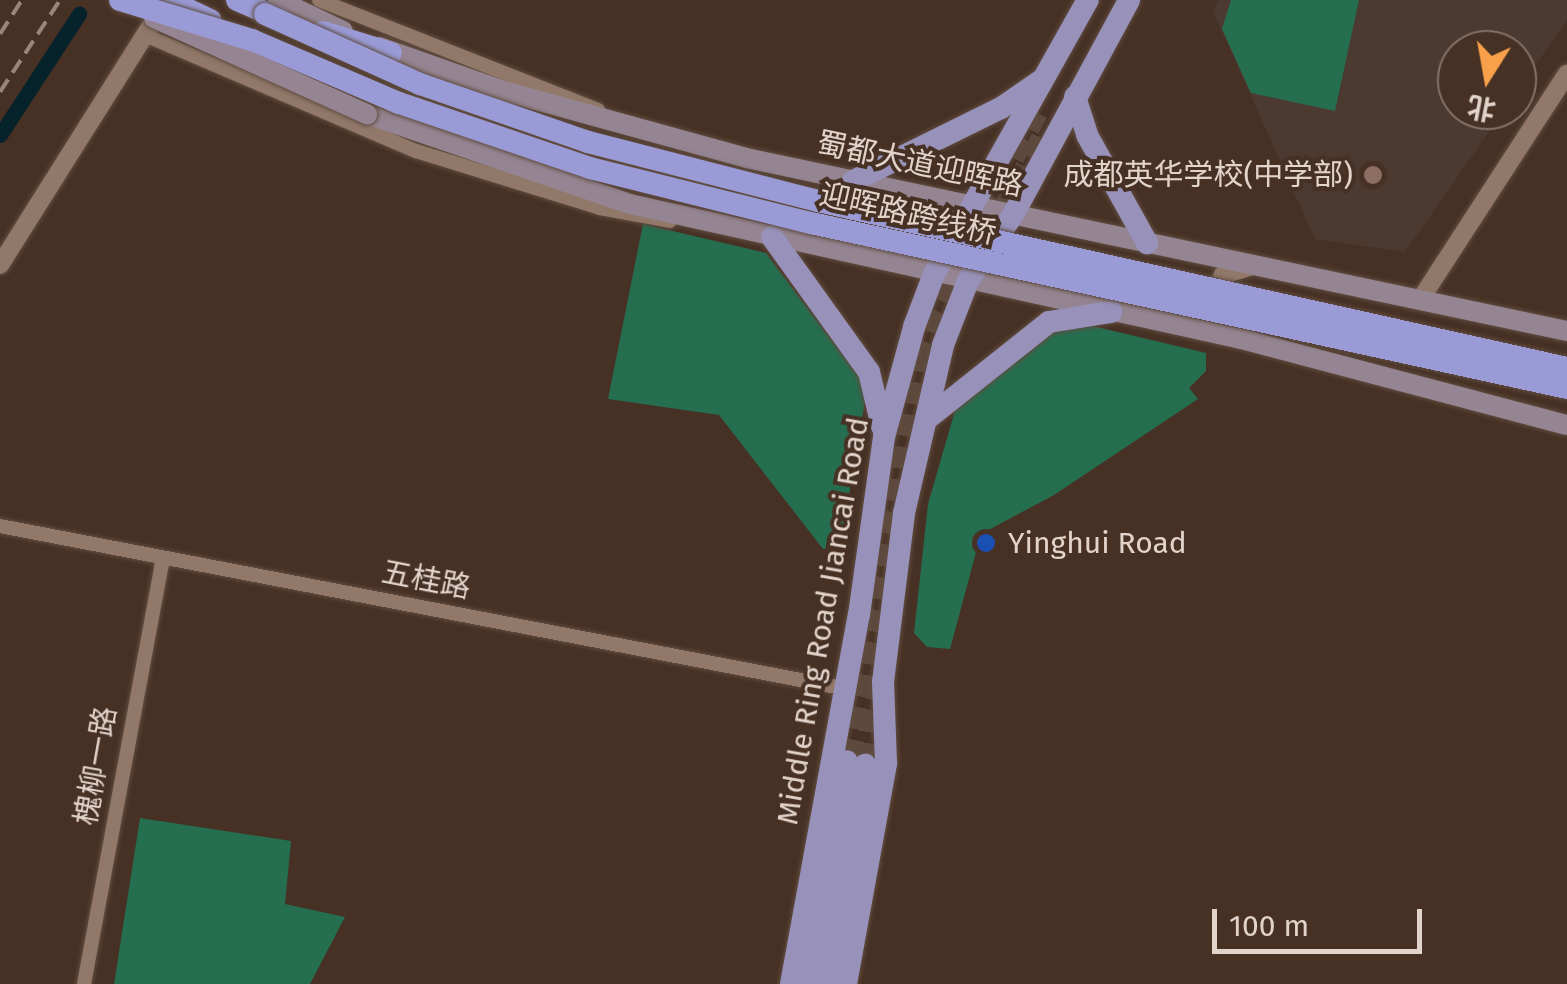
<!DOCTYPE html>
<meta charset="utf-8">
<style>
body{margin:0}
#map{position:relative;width:1567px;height:984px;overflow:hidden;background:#473124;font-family:"Fira Sans","Noto Sans SC",sans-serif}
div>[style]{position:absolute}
.education>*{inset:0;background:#4c3a31}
.green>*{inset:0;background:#256e50}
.canal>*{height:15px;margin:-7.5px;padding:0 7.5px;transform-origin:7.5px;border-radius:7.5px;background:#06222a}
.primary-tunnel>*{height:22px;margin-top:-11px;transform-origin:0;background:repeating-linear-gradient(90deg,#5e493d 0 22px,transparent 0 33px)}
.roads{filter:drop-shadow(0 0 2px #604d41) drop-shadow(0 0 2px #604d41)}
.minor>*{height:14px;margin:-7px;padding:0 7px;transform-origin:7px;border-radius:7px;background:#917869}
.tertiary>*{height:18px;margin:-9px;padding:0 9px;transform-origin:9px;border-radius:9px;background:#917869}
.secondary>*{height:20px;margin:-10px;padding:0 10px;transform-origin:10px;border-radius:10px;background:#958592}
.primary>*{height:22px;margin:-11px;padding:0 11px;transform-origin:11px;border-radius:11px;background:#9892bb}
.trunk>*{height:22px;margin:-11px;padding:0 11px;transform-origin:11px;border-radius:11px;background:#9a9bd6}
.rail>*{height:4px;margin-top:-2px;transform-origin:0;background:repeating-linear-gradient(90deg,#98867c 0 15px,transparent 0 23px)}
.bridges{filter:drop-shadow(0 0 2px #604d41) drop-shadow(0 0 2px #604d41)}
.secondary-bridge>*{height:20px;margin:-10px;padding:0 10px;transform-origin:10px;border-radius:10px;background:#958592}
.trunk-bridge>*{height:22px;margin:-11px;padding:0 11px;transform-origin:11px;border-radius:11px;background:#9a9bd6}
.dots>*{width:28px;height:28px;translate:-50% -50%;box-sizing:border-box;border:5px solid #473124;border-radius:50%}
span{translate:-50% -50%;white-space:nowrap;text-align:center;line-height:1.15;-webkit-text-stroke:8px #473124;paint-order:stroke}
.street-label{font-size:30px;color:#e2d3cb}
.poi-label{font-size:30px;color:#e2d3cb}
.right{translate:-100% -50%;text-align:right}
.left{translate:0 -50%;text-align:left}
.north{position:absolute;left:1437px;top:30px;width:100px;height:100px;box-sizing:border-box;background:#473124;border:2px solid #857267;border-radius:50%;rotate:191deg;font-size:28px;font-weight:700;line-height:40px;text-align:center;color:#e2d3cb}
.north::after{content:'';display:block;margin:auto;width:35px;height:45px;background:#f8a14a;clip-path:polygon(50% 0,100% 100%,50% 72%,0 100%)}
.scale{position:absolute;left:1212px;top:909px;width:210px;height:45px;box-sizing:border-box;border:5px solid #e2d3cb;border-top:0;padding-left:12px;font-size:30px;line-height:35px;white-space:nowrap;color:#e2d3cb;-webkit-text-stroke:8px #473124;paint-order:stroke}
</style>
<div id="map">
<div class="education">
<div style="clip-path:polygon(1219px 0,1567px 0,1567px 20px,1517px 92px,1517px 50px,1457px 50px,1457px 110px,1504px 110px,1405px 252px,1315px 239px,1213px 11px)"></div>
</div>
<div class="green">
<div style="clip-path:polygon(1231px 0,1359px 0,1335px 111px,1251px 93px,1222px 29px)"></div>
<div style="clip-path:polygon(643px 224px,766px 253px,860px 378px,865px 402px,840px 548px,823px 549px,719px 415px,608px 399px)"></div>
<div style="clip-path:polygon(1080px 323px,1206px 353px,1206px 371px,1189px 388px,1198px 399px,1054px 495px,981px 534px,950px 649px,927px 647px,914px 633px,928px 504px,956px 407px,1056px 328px)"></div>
<div style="clip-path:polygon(140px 818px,291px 841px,285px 904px,345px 917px,310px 984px,114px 984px)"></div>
</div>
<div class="canal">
<div style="left:0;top:135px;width:145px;rotate:-56.9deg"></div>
</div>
<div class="primary-tunnel">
<div style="left:1000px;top:216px;width:89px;rotate:-61.7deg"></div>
<div style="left:847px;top:761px;width:404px;rotate:-79.4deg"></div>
<div style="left:921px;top:364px;width:160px;rotate:-67.6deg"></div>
<div style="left:982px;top:216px;width:117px;rotate:-61.9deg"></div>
<div style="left:865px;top:765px;width:82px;rotate:-80.9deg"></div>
</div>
<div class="roads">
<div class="minor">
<div style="left:319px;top:0;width:300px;rotate:21.5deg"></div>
<div style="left:145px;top:35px;width:295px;rotate:23.2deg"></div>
<div style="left:416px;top:151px;width:193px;rotate:17.2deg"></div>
<div style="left:600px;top:208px;width:71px;rotate:10.5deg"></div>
<div style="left:0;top:526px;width:857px;rotate:10.89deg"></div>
<div style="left:84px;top:984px;width:433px;rotate:-79.5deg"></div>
</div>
<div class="tertiary">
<div style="left:0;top:265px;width:302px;rotate:-57.8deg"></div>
<div style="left:1214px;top:298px;width:25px;rotate:-69deg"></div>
<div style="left:1223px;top:275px;width:34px;rotate:-17deg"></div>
<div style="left:1420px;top:300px;width:270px;rotate:-57deg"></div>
</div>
<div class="secondary">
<div style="left:278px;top:0;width:72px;rotate:25.5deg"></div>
<div style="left:379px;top:47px;width:136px;rotate:19.4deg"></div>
<div style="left:507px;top:92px;width:248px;rotate:15.4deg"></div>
<div style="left:746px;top:158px;width:839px;rotate:11.9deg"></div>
<div style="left:367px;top:114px;width:278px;rotate:18.9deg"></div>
<div style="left:630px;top:204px;width:626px;rotate:12.46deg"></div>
<div style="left:1241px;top:339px;width:337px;rotate:14.8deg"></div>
</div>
<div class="primary">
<div style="left:1075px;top:97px;width:40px;rotate:72deg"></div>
<div style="left:1087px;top:135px;width:124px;rotate:60.9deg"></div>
<div style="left:853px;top:181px;width:165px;rotate:-26.3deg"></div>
<div style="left:1001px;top:108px;width:51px;rotate:-34.6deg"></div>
<div style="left:772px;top:237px;width:166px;rotate:54.3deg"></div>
<div style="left:869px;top:372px;width:56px;rotate:76.5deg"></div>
<div style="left:927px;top:419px;width:156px;rotate:-38.5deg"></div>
<div style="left:1049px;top:322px;width:63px;rotate:-9.2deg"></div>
<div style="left:791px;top:984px;width:375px;rotate:-79.6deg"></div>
<div style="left:859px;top:615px;width:180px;rotate:-82deg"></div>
<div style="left:884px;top:437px;width:114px;rotate:-74.7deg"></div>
<div style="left:914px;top:327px;width:57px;rotate:-69.3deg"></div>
<div style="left:934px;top:274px;width:314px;rotate:-60.7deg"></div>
<div style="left:808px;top:984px;width:226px;rotate:-80.1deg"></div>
<div style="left:825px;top:984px;width:223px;rotate:-79.6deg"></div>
<div style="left:846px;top:984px;width:225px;rotate:-79.7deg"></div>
<div style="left:886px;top:763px;width:81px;rotate:-92.1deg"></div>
<div style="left:883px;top:682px;width:170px;rotate:-82.9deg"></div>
<div style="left:904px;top:513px;width:172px;rotate:-76.9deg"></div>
<div style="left:943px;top:345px;width:69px;rotate:-68.7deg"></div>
<div style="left:968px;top:281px;width:82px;rotate:-55.9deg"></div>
<div style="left:1014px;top:213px;width:242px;rotate:-61.6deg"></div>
</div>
<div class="trunk">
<div style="left:168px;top:0;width:47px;rotate:25.5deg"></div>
<div style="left:237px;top:0;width:50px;rotate:23.5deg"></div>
<div style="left:323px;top:32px;width:71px;rotate:17.2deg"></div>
</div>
</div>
<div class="rail">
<div style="left:0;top:34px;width:40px;rotate:-57.1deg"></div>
<div style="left:0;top:92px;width:110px;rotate:-56.9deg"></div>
</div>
<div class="bridges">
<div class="secondary-bridge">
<div style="left:154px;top:18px;width:234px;rotate:24.3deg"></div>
</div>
<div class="trunk-bridge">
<div style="left:120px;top:0;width:138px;rotate:16.9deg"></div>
<div style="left:252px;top:40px;width:160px;rotate:23.2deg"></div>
<div style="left:399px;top:103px;width:202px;rotate:18.8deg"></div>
<div style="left:590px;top:168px;width:228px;rotate:14deg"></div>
<div style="left:811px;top:223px;width:774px;rotate:12.31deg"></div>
<div style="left:265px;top:14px;width:170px;rotate:24.3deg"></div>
<div style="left:420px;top:84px;width:178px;rotate:19deg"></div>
<div style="left:588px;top:142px;width:237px;rotate:14.4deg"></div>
<div style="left:818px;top:201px;width:767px;rotate:12.57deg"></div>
</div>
</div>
<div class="dots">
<div style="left:1373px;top:175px;background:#8d6e63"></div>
<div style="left:986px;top:543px;background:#1a4fb4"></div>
</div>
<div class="street-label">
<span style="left:920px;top:164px;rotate:12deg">蜀都大道迎晖路</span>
<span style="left:908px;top:214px;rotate:13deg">迎晖路跨线桥</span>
<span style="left:426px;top:580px;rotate:11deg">五桂路</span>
<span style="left:823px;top:621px;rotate:-80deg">Middle Ring Road Jiancai Road</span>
<span style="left:96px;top:766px;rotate:-80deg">槐柳一路</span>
</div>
<div class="poi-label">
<span class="right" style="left:1353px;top:175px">成都英华学校(中学部)</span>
<span class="left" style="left:1008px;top:543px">Yinghui Road</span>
</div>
<div class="north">北</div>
<div class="scale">100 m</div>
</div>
